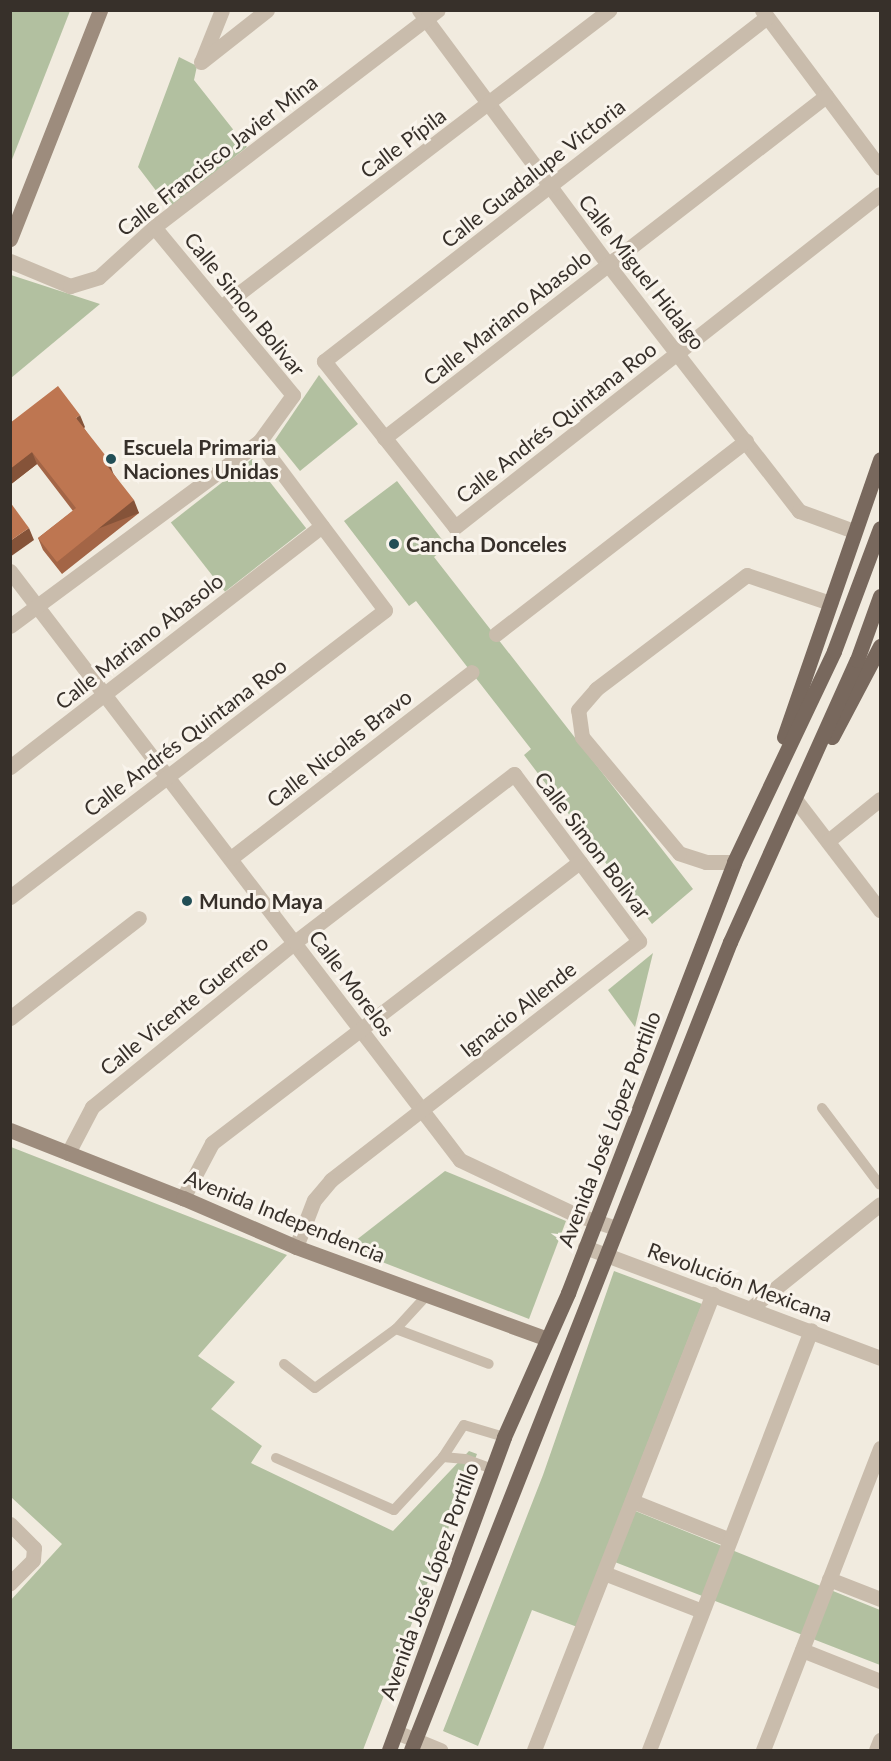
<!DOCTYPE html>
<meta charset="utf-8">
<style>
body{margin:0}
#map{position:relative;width:891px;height:1761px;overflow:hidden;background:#f1ebdf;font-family:Lato,sans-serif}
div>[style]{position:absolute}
.green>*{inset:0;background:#b2c0a0;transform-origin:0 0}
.lane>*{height:10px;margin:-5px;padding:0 5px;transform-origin:5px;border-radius:5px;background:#c9bcac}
.street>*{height:15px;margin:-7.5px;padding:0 7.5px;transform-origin:7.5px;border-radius:7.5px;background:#c9bcac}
.secondary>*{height:15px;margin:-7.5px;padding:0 7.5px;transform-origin:7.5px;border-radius:7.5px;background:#9d8c7d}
.primary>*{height:15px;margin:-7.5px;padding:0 7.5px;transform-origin:7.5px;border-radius:7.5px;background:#78685d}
.wall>*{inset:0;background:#a36546}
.shaded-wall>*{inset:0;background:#855339;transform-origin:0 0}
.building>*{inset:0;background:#be7651}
.dots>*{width:16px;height:16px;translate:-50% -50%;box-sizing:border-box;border:3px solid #f9f4ec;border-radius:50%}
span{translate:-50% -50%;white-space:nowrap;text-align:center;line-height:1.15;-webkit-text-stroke:6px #f9f4ec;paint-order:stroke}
.street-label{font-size:21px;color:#37302a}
.poi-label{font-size:21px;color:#37302a;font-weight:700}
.left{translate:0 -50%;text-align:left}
.frame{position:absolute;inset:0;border:12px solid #37302a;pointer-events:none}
</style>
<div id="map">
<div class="green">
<div style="clip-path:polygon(11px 10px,70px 11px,11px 162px,10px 11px)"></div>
<div style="clip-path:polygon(179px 57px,197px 66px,194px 80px,247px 147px,170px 209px,138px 167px)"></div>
<div style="clip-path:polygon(11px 275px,100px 304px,11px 378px,10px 275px)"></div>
<div style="clip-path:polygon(319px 375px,358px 424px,300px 471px,275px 440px)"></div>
<div style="left:252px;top:459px;width:88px;height:103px;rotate:52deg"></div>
<div style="clip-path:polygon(397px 481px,447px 546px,434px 557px,693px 889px,652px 924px,524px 755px,531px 749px,416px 601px,409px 606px,344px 521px)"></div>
<div style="clip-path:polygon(653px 953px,635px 1027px,608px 990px)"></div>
<div style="clip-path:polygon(11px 1147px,287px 1255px,198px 1356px,235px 1382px,211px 1409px,262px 1446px,251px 1463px,393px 1531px,469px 1451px,477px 1454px,363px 1750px,11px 1750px,10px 1601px,62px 1544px,11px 1497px)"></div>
<div style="clip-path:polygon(445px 1171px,566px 1221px,529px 1319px,346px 1248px)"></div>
<div style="clip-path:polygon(614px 1271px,702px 1304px,623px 1506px,880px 1610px,880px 1665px,607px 1559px,580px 1628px,532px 1610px,478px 1746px,443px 1731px,543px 1475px)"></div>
</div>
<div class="lane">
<div style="left:822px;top:1108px;width:96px;rotate:53deg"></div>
<div style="left:396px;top:1329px;width:99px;rotate:20.6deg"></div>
<div style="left:284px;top:1364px;width:39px;rotate:38deg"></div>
<div style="left:315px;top:1388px;width:100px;rotate:-36.1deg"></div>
<div style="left:396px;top:1329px;width:47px;rotate:-47.6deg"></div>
<div style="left:443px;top:1457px;width:22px;rotate:5deg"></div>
<div style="left:465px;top:1459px;width:30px;rotate:20deg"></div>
<div style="left:276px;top:1458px;width:129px;rotate:23.8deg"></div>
<div style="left:394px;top:1510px;width:72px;rotate:-47.2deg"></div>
<div style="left:443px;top:1457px;width:38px;rotate:-57deg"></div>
<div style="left:464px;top:1425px;width:42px;rotate:16.7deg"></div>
</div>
<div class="street">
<div style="left:419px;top:10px;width:319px;rotate:53.4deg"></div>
<div style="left:609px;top:266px;width:310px;rotate:52.2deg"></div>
<div style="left:799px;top:511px;width:59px;rotate:20deg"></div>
<div style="left:762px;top:10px;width:197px;rotate:53.2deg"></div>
<div style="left:767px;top:17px;width:561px;rotate:142.17deg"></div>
<div style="left:324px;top:361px;width:211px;rotate:51.7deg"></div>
<div style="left:455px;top:527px;width:540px;rotate:-38.08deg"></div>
<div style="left:202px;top:60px;width:54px;rotate:-68.2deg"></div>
<div style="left:201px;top:62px;width:84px;rotate:-38.2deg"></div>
<div style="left:10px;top:261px;width:65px;rotate:22.6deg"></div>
<div style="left:70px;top:286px;width:30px;rotate:-17deg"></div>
<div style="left:99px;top:277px;width:74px;rotate:-42.3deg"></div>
<div style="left:154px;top:227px;width:357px;rotate:-37.4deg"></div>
<div style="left:221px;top:307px;width:489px;rotate:-37.4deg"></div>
<div style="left:384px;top:438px;width:559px;rotate:-37.73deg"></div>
<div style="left:10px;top:571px;width:741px;rotate:52.62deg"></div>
<div style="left:460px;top:1160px;width:126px;rotate:25.3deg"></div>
<div style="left:574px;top:1214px;width:44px;rotate:18.4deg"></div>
<div style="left:10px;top:626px;width:310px;rotate:-36.5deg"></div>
<div style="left:259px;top:442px;width:58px;rotate:-54.1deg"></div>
<div style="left:293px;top:395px;width:218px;rotate:-129.6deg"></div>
<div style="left:496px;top:634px;width:316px;rotate:-37.7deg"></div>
<div style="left:10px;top:767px;width:394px;rotate:-37.7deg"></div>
<div style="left:795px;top:799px;width:140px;rotate:52.6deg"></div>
<div style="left:828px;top:841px;width:67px;rotate:-38.9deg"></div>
<div style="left:231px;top:858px;width:304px;rotate:-37.7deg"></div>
<div style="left:734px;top:862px;width:28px;rotate:180deg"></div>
<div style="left:706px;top:862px;width:28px;rotate:-162deg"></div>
<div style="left:679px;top:853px;width:151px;rotate:-129.9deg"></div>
<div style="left:582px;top:737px;width:27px;rotate:-98deg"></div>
<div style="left:578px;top:710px;width:28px;rotate:-49deg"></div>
<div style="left:596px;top:689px;width:189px;rotate:-37.1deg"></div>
<div style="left:747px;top:575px;width:88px;rotate:18.6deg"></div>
<div style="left:10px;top:897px;width:472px;rotate:-37.4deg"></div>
<div style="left:385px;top:610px;width:210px;rotate:-126.9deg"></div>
<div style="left:10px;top:1018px;width:163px;rotate:-37.8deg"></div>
<div style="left:68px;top:1153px;width:52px;rotate:-62.4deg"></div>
<div style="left:92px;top:1107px;width:262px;rotate:-39.1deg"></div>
<div style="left:295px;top:942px;width:276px;rotate:-37.5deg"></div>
<div style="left:514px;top:774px;width:209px;rotate:53.2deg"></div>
<div style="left:639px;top:941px;width:390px;rotate:142.2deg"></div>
<div style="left:331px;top:1180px;width:26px;rotate:130deg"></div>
<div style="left:314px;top:1200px;width:50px;rotate:111deg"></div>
<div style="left:183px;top:1198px;width:62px;rotate:-62.2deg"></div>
<div style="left:212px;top:1143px;width:463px;rotate:-37.4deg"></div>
<div style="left:585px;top:1247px;width:315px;rotate:20.6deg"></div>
<div style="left:752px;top:1307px;width:164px;rotate:-38.8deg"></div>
<div style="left:632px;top:1501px;width:105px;rotate:21.7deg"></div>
<div style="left:10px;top:1524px;width:34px;rotate:45deg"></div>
<div style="left:34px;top:1548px;width:12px;rotate:95deg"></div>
<div style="left:33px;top:1560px;width:33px;rotate:135deg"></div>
<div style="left:604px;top:1573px;width:105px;rotate:21.2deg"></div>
<div style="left:829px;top:1579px;width:55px;rotate:21.4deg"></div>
<div style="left:802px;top:1650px;width:84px;rotate:21.7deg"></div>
<div style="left:396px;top:1732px;width:48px;rotate:22.2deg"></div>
<div style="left:534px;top:1750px;width:490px;rotate:-68.6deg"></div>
<div style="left:649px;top:1750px;width:450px;rotate:-68.9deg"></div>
<div style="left:763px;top:1750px;width:324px;rotate:-68.8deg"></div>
<div style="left:876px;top:1750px;width:11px;rotate:-68deg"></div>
</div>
<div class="secondary">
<div style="left:10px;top:239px;width:246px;rotate:-68.5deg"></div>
<div style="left:10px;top:1130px;width:186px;rotate:21.5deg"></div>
<div style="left:183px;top:1198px;width:123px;rotate:23.4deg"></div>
<div style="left:296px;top:1247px;width:265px;rotate:20.1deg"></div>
</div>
<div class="primary">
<div style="left:784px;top:737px;width:294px;rotate:-70.9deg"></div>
<div style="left:832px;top:737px;width:103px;rotate:-62.2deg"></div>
<div style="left:389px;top:1750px;width:333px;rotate:-69.8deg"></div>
<div style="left:504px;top:1437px;width:158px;rotate:-66deg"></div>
<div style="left:568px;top:1293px;width:462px;rotate:-68.9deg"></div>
<div style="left:734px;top:862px;width:233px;rotate:-64.6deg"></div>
<div style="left:834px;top:651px;width:131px;rotate:-69.5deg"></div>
<div style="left:411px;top:1750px;width:869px;rotate:-68.46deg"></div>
<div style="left:730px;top:942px;width:309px;rotate:-65.8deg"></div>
<div style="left:857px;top:660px;width:68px;rotate:-70.2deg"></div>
</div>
<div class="wall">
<div style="clip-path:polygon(10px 423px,85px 427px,84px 428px,139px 513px,62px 574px,43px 550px,38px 538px,73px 511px,37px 464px,10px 485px)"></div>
</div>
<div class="shaded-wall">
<div style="clip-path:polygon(80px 415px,85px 427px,80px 430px,76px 418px)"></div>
<div style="clip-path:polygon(32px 452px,37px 464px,10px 485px,10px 469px)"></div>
<div style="clip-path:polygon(109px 460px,113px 473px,110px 476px,105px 463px)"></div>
<div style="left:134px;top:500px;width:14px;height:99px;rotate:69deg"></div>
<div style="clip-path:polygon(29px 528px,34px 540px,10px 557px,10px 541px)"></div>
</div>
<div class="building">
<div style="clip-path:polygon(58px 386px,80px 415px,76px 418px,109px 460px,105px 463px,134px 500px,57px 562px,38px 538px,76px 508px,32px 452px,10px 469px,10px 423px)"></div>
<div style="clip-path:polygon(10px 502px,29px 528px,10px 541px)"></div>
</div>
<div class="dots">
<div style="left:111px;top:459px;background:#224e56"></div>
<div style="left:394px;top:544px;background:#224e56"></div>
<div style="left:187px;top:901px;background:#224e56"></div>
</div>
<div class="street-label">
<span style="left:403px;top:143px;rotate:-37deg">Calle Pípila</span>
<span style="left:217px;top:155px;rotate:-38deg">Calle Francisco Javier Mina</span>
<span style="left:533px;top:173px;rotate:-38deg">Calle Guadalupe Victoria</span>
<span style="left:642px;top:272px;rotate:52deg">Calle Miguel Hidalgo</span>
<span style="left:245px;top:304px;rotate:51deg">Calle Simon Bolivar</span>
<span style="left:507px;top:317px;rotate:-38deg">Calle Mariano Abasolo</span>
<span style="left:556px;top:422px;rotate:-38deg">Calle Andrés Quintana Roo</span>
<span style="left:139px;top:641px;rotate:-38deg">Calle Mariano Abasolo</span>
<span style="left:185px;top:737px;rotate:-37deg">Calle Andrés Quintana Roo</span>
<span style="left:339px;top:748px;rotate:-38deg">Calle Nicolas Bravo</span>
<span style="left:593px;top:845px;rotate:53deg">Calle Simon Bolivar</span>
<span style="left:352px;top:983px;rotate:53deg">Calle Morelos</span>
<span style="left:184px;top:1005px;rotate:-39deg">Calle Vicente Guerrero</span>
<span style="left:518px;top:1009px;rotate:-38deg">Ignacio Allende</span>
<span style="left:609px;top:1129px;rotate:-69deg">Avenida José López Portillo</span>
<span style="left:285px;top:1216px;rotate:22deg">Avenida Independencia</span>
<span style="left:740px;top:1282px;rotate:20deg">Revolución Mexicana</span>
<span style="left:429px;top:1581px;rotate:-70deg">Avenida José López Portillo</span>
</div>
<div class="poi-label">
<span class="left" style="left:123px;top:459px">Escuela Primaria<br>Naciones Unidas</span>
<span class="left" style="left:406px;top:544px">Cancha Donceles</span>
<span class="left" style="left:199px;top:901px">Mundo Maya</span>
</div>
<div class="frame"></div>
</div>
